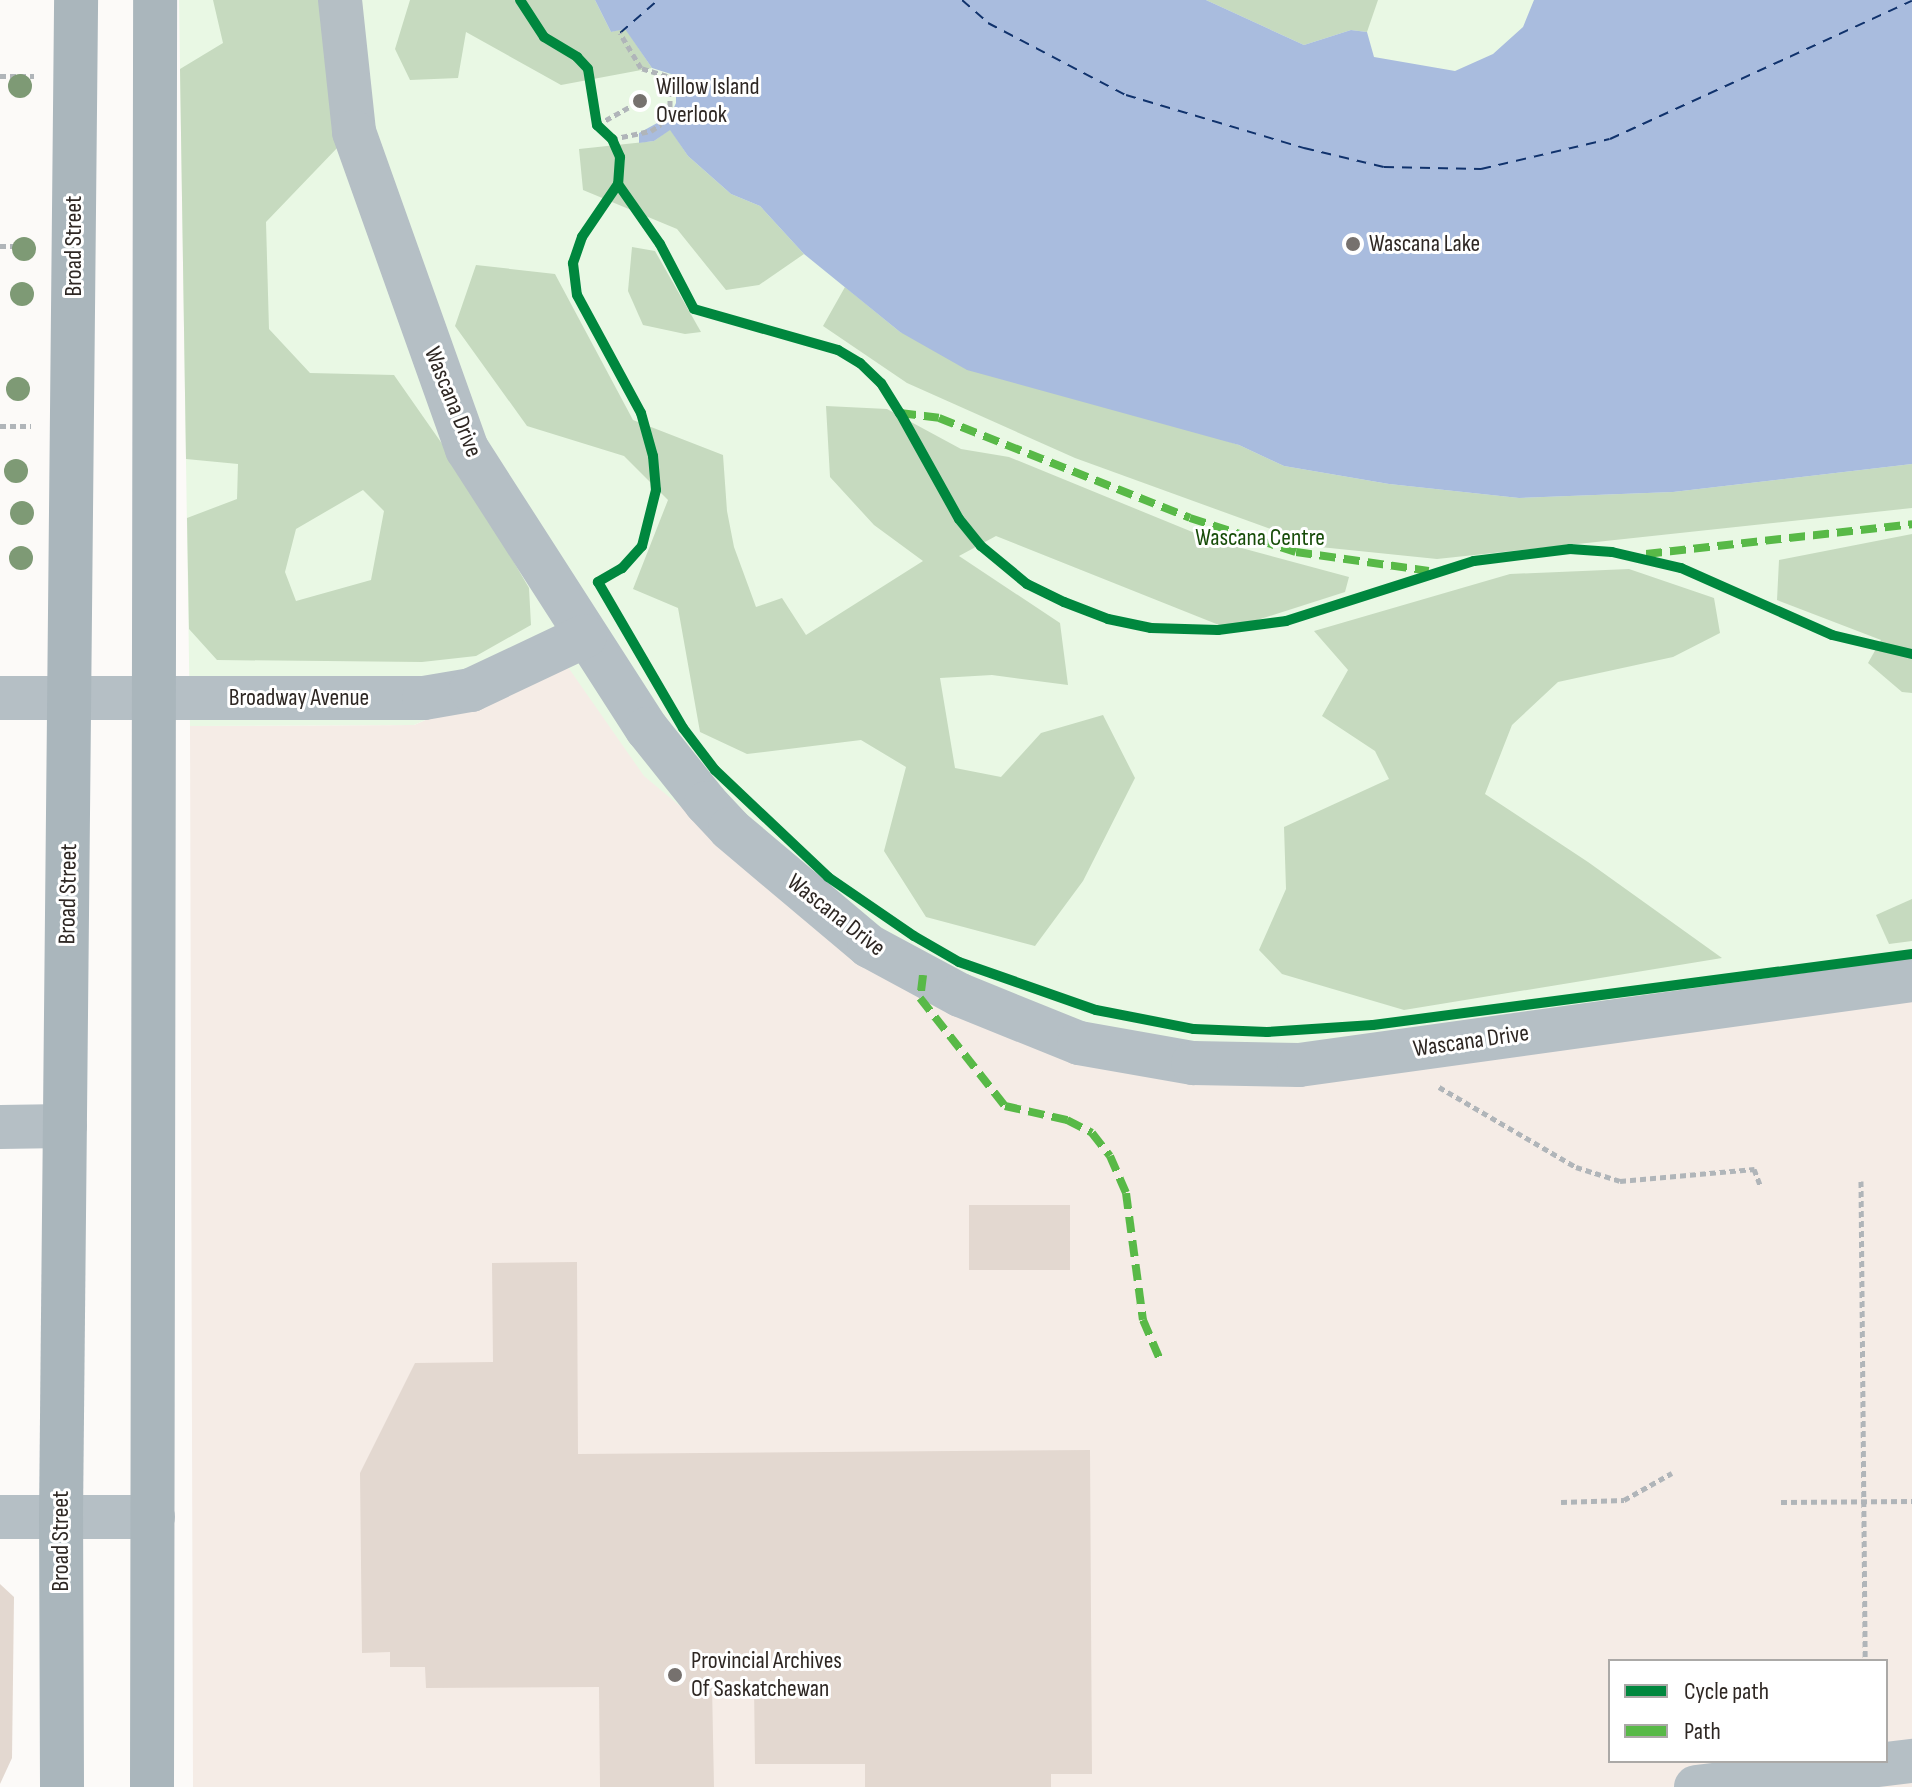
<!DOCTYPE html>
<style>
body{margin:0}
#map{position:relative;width:1912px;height:1787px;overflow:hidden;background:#fcfaf8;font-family:"Sofia Sans Condensed",sans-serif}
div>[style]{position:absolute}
.built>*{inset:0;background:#f5ece6}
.green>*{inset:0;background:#e9f8e4}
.forest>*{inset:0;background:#c6dabf}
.water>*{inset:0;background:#a9bcde}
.ferry>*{height:2px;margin-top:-1px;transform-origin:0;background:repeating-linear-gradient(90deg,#10326c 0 10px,transparent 0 18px)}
.building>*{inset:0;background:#e3d8d0;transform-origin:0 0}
.path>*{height:5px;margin-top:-2.5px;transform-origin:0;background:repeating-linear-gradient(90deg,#b0b5b9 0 6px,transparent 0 10px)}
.minor>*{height:44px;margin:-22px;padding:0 22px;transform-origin:22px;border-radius:22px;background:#b5bfc5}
.major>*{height:44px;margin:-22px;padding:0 22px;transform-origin:22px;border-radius:22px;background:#aab6bc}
.quiet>*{height:8px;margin-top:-4px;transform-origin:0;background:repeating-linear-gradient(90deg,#58b947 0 16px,transparent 0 24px)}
.cycleway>*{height:10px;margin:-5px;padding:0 5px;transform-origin:5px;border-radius:5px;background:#00873e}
.trees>*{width:24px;height:24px;margin:-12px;border-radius:50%;background:#7e9a75}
.dots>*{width:22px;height:22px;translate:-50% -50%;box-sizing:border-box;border:4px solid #fff;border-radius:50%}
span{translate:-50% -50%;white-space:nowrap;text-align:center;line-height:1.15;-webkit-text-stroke:6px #fff;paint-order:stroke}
.poi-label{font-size:24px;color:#2e2723}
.left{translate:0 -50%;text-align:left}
.street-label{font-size:24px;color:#2e2723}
.park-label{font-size:24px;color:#174c09}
.legend{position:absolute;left:1608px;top:1659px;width:280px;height:104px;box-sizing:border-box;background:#fff;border:2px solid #aba9a7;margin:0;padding:10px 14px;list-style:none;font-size:24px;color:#2e2723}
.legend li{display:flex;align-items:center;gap:16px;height:40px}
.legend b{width:40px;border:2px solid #aba9a7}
</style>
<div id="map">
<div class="built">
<div style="clip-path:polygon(evenodd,563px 660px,1912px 993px,1912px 1787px,193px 1787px,190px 726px,414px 725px,563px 660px,1610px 1661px,1886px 1661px,1886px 1761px,1610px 1761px,1610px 1661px)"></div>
</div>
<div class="green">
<div style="clip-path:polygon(179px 0,1912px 0,1912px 993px,1407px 1067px,1076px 1050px,740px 856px,644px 776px,563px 660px,414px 725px,190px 726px)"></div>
</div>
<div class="forest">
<div style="clip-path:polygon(evenodd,213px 0,321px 0,339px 146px,266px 222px,269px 329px,310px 373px,394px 375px,459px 468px,529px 588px,531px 625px,476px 656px,422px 662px,217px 660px,189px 629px,187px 518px,237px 499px,238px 464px,186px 459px,180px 69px,223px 43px,213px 0,363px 490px,384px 511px,371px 580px,296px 601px,285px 572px,296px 529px,363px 490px)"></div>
<div style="clip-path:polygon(410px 0,595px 0,611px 32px,625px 28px,652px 68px,561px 85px,466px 32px,458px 78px,410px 80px,395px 49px)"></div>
<div style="clip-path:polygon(1206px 0,1378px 0,1367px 32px,1351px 30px,1304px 45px)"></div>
<div style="clip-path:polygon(670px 129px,688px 156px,731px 194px,760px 206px,804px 254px,759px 285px,726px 290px,677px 229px,583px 190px,579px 149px,654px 141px)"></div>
<div style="clip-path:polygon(632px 247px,655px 251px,701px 332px,685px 334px,643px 325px,628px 291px)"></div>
<div style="clip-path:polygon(476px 265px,555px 274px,633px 420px,723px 455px,727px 511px,734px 547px,756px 607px,782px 598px,806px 635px,923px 561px,874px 525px,830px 477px,826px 406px,887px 409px,961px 449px,1009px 457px,1212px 540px,1349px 577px,1345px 592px,1229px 629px,996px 536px,959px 556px,1060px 623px,1068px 685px,992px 675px,940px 678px,955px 768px,1001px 777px,1041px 733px,1103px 715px,1135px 778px,1083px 881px,1035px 946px,926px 917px,884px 851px,906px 767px,861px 740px,747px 754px,700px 732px,678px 608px,633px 589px,668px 500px,624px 456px,527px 426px,455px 326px)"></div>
<div style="clip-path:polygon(845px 287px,900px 332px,1239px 445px,1284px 466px,1389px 484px,1519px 498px,1673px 492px,1912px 464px,1912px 508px,1437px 559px,1320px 547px,1075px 458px,907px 383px,823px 326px)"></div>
<div style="clip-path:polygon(1912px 534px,1912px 693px,1902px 692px,1868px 663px,1881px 640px,1777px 600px,1779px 560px)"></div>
<div style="clip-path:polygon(1629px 569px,1714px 598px,1720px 633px,1673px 657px,1558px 682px,1512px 725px,1485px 794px,1588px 862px,1722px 958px,1404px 1010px,1282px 974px,1259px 950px,1286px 889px,1284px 827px,1389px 779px,1375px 751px,1322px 716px,1348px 670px,1314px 631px,1510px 574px)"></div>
<div style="clip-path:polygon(1912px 899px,1912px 941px,1889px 944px,1876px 915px)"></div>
</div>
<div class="water">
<div style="clip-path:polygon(595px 0,1206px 0,1304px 45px,1351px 30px,1367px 32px,1374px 57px,1455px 71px,1493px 54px,1523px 27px,1534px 0,1912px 0,1912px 464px,1673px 492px,1519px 498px,1389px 484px,1284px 466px,1239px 445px,967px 370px,900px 332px,804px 254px,760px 206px,731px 194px,688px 156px,670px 130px,654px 141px,639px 143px,639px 133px,670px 116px,676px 103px,676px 91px,684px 87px,674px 75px,652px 68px,625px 29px,611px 32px)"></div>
</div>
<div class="ferry">
<div style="left:962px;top:0;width:35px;rotate:41deg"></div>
<div style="left:988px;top:23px;width:156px;rotate:27.6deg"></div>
<div style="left:1126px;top:95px;width:186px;rotate:16.6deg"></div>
<div style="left:1304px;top:148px;width:82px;rotate:13.4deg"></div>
<div style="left:1384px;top:167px;width:97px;rotate:1.2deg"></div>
<div style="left:1481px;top:169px;width:132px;rotate:-13.1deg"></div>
<div style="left:1610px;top:139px;width:332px;rotate:-24.6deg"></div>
<div style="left:620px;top:33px;width:50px;rotate:-41deg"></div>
</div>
<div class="building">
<div style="left:969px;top:1205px;width:101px;height:65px"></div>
<div style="clip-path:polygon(577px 1262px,578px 1454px,1090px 1450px,1092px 1774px,1051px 1774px,1051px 1787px,865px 1787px,865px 1764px,755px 1764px,754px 1685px,712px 1685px,714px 1787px,600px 1787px,599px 1687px,426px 1688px,425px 1667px,390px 1667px,390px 1652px,362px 1653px,360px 1473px,415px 1363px,493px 1362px,492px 1263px)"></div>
<div style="clip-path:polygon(0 1584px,14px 1597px,12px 1758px,0 1784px)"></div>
</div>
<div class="path">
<div style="left:0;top:76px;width:34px"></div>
<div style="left:597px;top:125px;width:49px;rotate:-29.2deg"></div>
<div style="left:612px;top:139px;width:40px;rotate:-12deg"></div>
<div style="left:651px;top:131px;width:12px;rotate:-35deg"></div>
<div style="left:661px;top:124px;width:19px;rotate:-62deg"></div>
<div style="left:670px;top:107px;width:16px;rotate:-90deg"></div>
<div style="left:670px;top:91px;width:9px;rotate:-36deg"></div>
<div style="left:677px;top:86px;width:14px;rotate:-135deg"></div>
<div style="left:667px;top:76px;width:27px;rotate:-163deg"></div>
<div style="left:641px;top:68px;width:41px;rotate:-121deg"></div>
<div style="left:0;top:246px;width:35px"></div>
<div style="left:0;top:426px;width:31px"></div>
<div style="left:1439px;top:1087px;width:159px;rotate:30.3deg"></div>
<div style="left:1576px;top:1167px;width:46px;rotate:17.7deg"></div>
<div style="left:1620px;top:1181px;width:135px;rotate:-5.1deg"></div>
<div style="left:1754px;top:1169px;width:19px;rotate:69deg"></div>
<div style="left:1861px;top:1181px;width:480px;rotate:89.5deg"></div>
<div style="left:1561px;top:1502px;width:63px;rotate:-1.8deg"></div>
<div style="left:1624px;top:1500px;width:55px;rotate:-29.4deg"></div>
<div style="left:1781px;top:1502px;width:131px;rotate:-0.4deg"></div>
</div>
<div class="minor">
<div style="left:340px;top:0;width:133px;rotate:83.9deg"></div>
<div style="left:354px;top:132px;width:337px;rotate:70.4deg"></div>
<div style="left:467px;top:449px;width:333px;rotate:57.3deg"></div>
<div style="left:647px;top:729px;width:95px;rotate:51.4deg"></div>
<div style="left:706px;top:803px;width:35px;rotate:47deg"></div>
<div style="left:730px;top:829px;width:182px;rotate:40.1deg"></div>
<div style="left:869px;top:946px;width:103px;rotate:28.3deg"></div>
<div style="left:960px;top:995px;width:128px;rotate:22deg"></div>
<div style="left:1079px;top:1043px;width:116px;rotate:10deg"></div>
<div style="left:1193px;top:1063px;width:106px;rotate:1.1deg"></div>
<div style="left:1299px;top:1065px;width:619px;rotate:-7.89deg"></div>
<div style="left:0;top:698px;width:424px"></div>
<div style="left:424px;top:698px;width:48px;rotate:-9.7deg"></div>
<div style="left:471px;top:690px;width:126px;rotate:-25.3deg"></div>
<div style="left:0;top:1127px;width:65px;rotate:-0.9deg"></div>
<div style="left:0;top:1517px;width:153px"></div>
<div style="left:1696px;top:1787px;width:218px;rotate:-6.9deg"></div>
</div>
<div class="major">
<div style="left:62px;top:1787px;width:270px;rotate:-90.2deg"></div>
<div style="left:61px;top:1517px;width:1517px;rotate:-89.43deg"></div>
<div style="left:152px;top:1787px;width:1787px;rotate:-89.9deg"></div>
</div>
<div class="quiet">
<div style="left:900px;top:413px;width:39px;rotate:7deg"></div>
<div style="left:939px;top:418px;width:270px;rotate:21.7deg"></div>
<div style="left:1190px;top:518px;width:111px;rotate:17.8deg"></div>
<div style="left:1296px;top:552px;width:134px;rotate:8.1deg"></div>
<div style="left:1646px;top:554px;width:268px;rotate:-6.4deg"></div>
<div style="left:923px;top:975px;width:23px;rotate:97deg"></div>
<div style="left:920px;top:998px;width:137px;rotate:51.8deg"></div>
<div style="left:1005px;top:1106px;width:64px;rotate:12.7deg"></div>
<div style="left:1067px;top:1120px;width:28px;rotate:27deg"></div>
<div style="left:1092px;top:1133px;width:29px;rotate:52deg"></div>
<div style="left:1110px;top:1156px;width:40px;rotate:66.6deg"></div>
<div style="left:1126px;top:1193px;width:128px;rotate:82.4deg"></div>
<div style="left:1143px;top:1320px;width:46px;rotate:66.8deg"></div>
</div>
<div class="cycleway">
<div style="left:520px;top:0;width:44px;rotate:57deg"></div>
<div style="left:544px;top:37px;width:39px;rotate:31deg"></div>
<div style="left:577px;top:57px;width:16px;rotate:47deg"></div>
<div style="left:588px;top:69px;width:57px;rotate:80.9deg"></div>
<div style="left:597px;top:125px;width:21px;rotate:43deg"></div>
<div style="left:612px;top:139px;width:20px;rotate:66deg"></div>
<div style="left:620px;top:157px;width:27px;rotate:94deg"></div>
<div style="left:618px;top:184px;width:73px;rotate:55deg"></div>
<div style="left:660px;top:244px;width:73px;rotate:62.4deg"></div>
<div style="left:694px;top:309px;width:150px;rotate:15.9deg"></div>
<div style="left:838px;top:350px;width:26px;rotate:31deg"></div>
<div style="left:860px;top:363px;width:29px;rotate:44deg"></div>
<div style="left:881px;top:383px;width:36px;rotate:58deg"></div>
<div style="left:900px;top:413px;width:121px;rotate:60.9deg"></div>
<div style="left:959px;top:519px;width:35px;rotate:51deg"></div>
<div style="left:981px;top:546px;width:60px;rotate:39.6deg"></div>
<div style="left:1027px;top:584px;width:41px;rotate:25.9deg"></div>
<div style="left:1064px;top:602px;width:47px;rotate:21.1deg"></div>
<div style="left:1108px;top:619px;width:44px;rotate:11.8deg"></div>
<div style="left:1151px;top:628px;width:67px;rotate:1.7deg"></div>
<div style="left:1218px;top:630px;width:69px;rotate:-7.5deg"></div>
<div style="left:1286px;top:621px;width:197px;rotate:-17.7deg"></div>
<div style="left:1474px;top:561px;width:97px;rotate:-7.1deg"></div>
<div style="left:1570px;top:549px;width:42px;rotate:4.1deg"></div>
<div style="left:1612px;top:552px;width:71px;rotate:13.1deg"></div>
<div style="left:1681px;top:568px;width:165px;rotate:23.9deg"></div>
<div style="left:1832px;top:635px;width:82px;rotate:13.4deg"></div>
<div style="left:618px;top:184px;width:64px;rotate:124.2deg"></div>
<div style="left:582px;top:237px;width:28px;rotate:109deg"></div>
<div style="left:573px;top:263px;width:32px;rotate:83deg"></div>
<div style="left:577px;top:295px;width:134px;rotate:61.5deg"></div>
<div style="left:641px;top:413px;width:45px;rotate:74.4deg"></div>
<div style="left:653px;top:456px;width:34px;rotate:85deg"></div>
<div style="left:656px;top:490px;width:58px;rotate:104deg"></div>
<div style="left:642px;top:546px;width:30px;rotate:132deg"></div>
<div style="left:622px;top:568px;width:28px;rotate:150deg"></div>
<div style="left:598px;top:582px;width:169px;rotate:59.8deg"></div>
<div style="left:683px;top:728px;width:53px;rotate:52.7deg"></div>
<div style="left:715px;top:770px;width:156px;rotate:43.4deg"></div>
<div style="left:828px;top:877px;width:104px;rotate:34.5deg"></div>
<div style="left:914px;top:936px;width:52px;rotate:30deg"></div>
<div style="left:959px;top:962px;width:145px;rotate:19.3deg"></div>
<div style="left:1096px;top:1010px;width:100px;rotate:11deg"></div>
<div style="left:1194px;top:1029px;width:73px;rotate:2.4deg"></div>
<div style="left:1267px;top:1032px;width:106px;rotate:-3.8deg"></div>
<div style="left:1373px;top:1025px;width:544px;rotate:-7.5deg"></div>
</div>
<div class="trees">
<div style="left:20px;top:86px"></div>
<div style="left:24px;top:249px"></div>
<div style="left:22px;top:294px"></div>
<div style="left:18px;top:389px"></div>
<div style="left:16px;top:471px"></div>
<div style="left:22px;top:513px"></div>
<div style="left:21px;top:558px"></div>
</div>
<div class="dots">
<div style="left:640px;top:101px;background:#76716e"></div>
<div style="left:1353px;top:244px;background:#76716e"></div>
<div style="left:675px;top:1675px;background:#76716e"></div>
</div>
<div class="poi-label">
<span class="left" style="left:656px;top:101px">Willow Island<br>Overlook</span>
<span class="left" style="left:1369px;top:244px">Wascana Lake</span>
<span class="left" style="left:691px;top:1675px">Provincial Archives<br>Of Saskatchewan</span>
</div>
<div class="street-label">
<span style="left:74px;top:246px;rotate:-90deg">Broad Street</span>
<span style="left:453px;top:402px;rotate:68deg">Wascana Drive</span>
<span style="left:299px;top:698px">Broadway Avenue</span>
<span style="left:68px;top:894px;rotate:-89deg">Broad Street</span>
<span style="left:836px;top:915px;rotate:38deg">Wascana Drive</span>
<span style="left:1471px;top:1041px;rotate:-8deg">Wascana Drive</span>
<span style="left:61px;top:1541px;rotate:-90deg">Broad Street</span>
</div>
<div class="park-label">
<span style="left:1260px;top:538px">Wascana Centre</span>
</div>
<ul class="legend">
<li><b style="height:10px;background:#00873e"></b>Cycle path</li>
<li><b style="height:10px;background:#58b947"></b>Path</li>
</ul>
</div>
